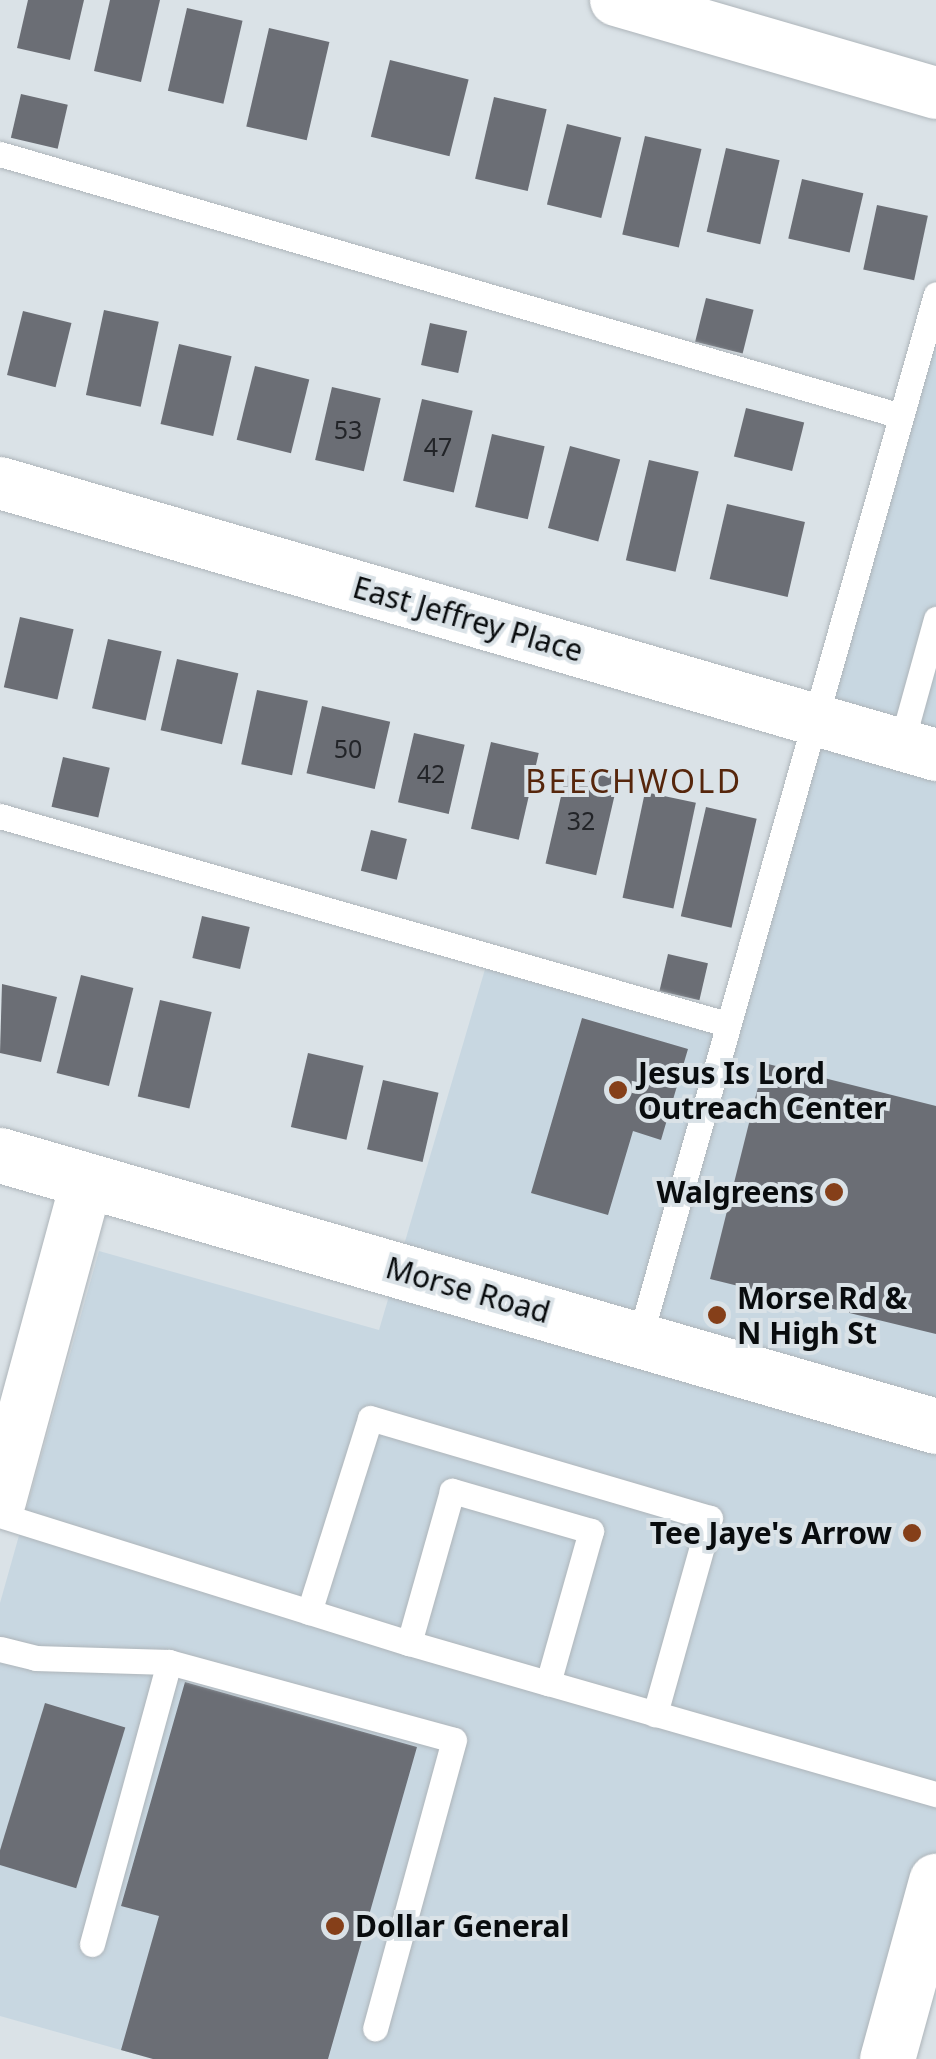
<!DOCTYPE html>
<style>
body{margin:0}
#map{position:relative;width:936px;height:2059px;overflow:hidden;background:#dae2e7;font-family:"Noto Sans",sans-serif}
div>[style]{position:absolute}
.built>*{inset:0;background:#c8d7e1}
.building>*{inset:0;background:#6b6e75;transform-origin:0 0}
.roads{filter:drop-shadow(0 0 2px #aeb5ba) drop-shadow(0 0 2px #aeb5ba)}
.service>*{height:25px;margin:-12.5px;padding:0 12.5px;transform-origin:12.5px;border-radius:12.5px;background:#fff}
.minor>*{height:52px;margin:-26px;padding:0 26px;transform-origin:26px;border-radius:26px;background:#fff}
.primary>*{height:55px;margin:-27.5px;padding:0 27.5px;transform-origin:27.5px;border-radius:27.5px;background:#fff}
.dots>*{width:28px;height:28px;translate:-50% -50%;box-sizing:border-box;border:5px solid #dae2e7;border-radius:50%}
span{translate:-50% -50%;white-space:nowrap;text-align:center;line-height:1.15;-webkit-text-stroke:8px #dae2e7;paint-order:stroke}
.number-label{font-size:25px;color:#222428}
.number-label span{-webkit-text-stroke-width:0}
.street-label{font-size:30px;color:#090c0e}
.poi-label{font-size:30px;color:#090c0e;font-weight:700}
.left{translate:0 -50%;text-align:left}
.right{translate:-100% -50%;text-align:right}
.neighbourhood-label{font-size:32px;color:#56260c;letter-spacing:2.5px}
</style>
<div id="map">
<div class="built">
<div style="clip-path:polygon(936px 296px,936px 1962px,884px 2059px,153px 2059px,0 2016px,0 1603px,99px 1251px,379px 1330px,488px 959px,727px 1024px)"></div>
</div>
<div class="building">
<div style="clip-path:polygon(28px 0,84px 0,70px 60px,17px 48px)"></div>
<div style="clip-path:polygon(110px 0,160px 0,141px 82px,94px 71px)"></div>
<div style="left:187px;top:8px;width:57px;height:85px;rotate:13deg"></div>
<div style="left:269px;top:28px;width:62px;height:101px;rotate:13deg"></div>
<div style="left:390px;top:60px;width:81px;height:79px;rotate:14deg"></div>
<div style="left:21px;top:94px;width:48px;height:45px;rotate:13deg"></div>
<div style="left:494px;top:97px;width:54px;height:84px;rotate:13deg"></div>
<div style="left:567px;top:124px;width:56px;height:83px;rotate:14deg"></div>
<div style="left:645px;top:136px;width:58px;height:101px;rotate:13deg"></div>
<div style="left:726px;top:148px;width:55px;height:86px;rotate:13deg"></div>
<div style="left:802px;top:179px;width:63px;height:61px;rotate:13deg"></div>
<div style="left:877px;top:205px;width:52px;height:66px;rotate:12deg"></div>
<div style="left:706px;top:298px;width:49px;height:45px;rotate:14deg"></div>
<div style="left:104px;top:310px;width:56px;height:87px;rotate:12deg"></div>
<div style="left:23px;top:311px;width:50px;height:66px;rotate:14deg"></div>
<div style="left:430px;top:323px;width:38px;height:43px;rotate:12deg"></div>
<div style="left:179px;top:344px;width:54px;height:82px;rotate:13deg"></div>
<div style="left:255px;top:366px;width:56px;height:76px;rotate:14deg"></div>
<div style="left:332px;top:387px;width:50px;height:75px;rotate:13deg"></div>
<div style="left:422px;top:399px;width:52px;height:84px;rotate:13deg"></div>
<div style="left:746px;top:408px;width:60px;height:50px;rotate:14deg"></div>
<div style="left:492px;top:434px;width:54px;height:75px;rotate:13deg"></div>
<div style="left:570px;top:446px;width:52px;height:85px;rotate:15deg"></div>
<div style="left:649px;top:460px;width:51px;height:103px;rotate:13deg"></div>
<div style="left:727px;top:504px;width:80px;height:77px;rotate:13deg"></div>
<div style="left:20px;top:617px;width:55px;height:72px;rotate:13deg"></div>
<div style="left:108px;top:639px;width:55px;height:71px;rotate:13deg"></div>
<div style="left:177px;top:659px;width:63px;height:73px;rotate:13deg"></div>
<div style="left:257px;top:690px;width:52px;height:76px;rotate:12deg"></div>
<div style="left:322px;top:706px;width:70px;height:69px;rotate:13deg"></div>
<div style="left:414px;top:733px;width:52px;height:71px;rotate:13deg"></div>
<div style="left:491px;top:742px;width:49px;height:89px;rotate:13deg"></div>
<div style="left:63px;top:757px;width:48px;height:51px;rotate:13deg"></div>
<div style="left:568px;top:766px;width:52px;height:100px;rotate:13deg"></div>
<div style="left:645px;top:792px;width:52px;height:108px;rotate:12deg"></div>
<div style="left:706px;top:807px;width:52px;height:112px;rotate:13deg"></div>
<div style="left:371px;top:830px;width:37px;height:42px;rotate:14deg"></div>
<div style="left:202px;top:916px;width:49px;height:43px;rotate:13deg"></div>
<div style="left:668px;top:954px;width:41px;height:38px;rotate:13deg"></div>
<div style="left:81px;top:975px;width:54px;height:101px;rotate:14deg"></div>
<div style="clip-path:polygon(2px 984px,57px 997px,41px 1062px,0 1053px)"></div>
<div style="left:160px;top:1000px;width:53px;height:99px;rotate:13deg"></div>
<div style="clip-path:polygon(582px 1018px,688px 1049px,661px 1140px,633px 1131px,608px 1215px,531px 1193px)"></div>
<div style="left:308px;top:1053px;width:57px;height:76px;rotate:13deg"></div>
<div style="clip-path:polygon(764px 1063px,936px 1106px,936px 1334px,710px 1279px)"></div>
<div style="left:383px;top:1080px;width:57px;height:71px;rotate:13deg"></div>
<div style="clip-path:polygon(185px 1682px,417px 1747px,328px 2059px,153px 2059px,121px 2050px,159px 1916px,121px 1906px)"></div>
<div style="left:45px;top:1703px;width:84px;height:168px;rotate:17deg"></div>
</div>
<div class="roads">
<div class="service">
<div style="left:0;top:154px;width:938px;rotate:16.21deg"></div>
<div style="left:901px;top:745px;width:131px;rotate:-74.5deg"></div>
<div style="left:0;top:816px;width:756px;rotate:15.97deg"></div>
<div style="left:639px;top:1340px;width:1087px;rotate:-74.15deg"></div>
<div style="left:0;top:1515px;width:429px;rotate:17.4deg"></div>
<div style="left:309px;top:1612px;width:203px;rotate:-72.5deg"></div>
<div style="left:370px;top:1418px;width:354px;rotate:16.4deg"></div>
<div style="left:710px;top:1518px;width:204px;rotate:105.7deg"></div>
<div style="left:0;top:1649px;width:36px;rotate:14deg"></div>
<div style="left:35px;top:1658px;width:134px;rotate:1.7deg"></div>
<div style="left:169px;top:1662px;width:295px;rotate:15.3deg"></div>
<div style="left:454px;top:1740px;width:299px;rotate:105.3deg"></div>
<div style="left:548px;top:1683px;width:158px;rotate:-74.2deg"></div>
<div style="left:591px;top:1531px;width:145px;rotate:-163.9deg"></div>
<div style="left:452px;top:1491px;width:158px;rotate:105.8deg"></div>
<div style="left:409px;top:1643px;width:145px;rotate:16.1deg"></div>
<div style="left:548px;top:1683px;width:404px;rotate:16deg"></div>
<div style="left:92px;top:1944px;width:292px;rotate:-74.7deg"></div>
</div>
<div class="minor">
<div style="left:616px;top:0;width:333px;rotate:16.2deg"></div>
<div style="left:0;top:483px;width:975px;rotate:16.2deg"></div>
<div style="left:0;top:1501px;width:333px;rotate:-74.8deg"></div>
</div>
<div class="primary">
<div style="left:0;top:1155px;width:974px;rotate:16.15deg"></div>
<div style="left:887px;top:2059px;width:185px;rotate:-74.6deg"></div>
</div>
</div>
<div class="dots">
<div style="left:618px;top:1090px;background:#853f19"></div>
<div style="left:834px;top:1192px;background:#853f19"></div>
<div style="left:717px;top:1315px;background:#853f19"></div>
<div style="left:912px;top:1533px;background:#853f19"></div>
<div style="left:335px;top:1926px;background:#853f19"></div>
</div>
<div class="number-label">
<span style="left:348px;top:429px">53</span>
<span style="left:438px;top:446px">47</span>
<span style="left:348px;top:748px">50</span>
<span style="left:431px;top:773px">42</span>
<span style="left:581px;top:820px">32</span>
</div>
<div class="street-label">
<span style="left:468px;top:619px;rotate:16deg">East Jeffrey Place</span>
<span style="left:468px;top:1290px;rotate:16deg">Morse Road</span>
</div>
<div class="poi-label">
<span class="left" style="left:638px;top:1090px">Jesus Is Lord<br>Outreach Center</span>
<span class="right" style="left:814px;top:1192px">Walgreens</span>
<span class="left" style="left:737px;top:1315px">Morse Rd &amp;<br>N High St</span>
<span class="right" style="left:892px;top:1533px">Tee Jaye's Arrow</span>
<span class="left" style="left:355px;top:1926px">Dollar General</span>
</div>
<div class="neighbourhood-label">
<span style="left:634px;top:781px">BEECHWOLD</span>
</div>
</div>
